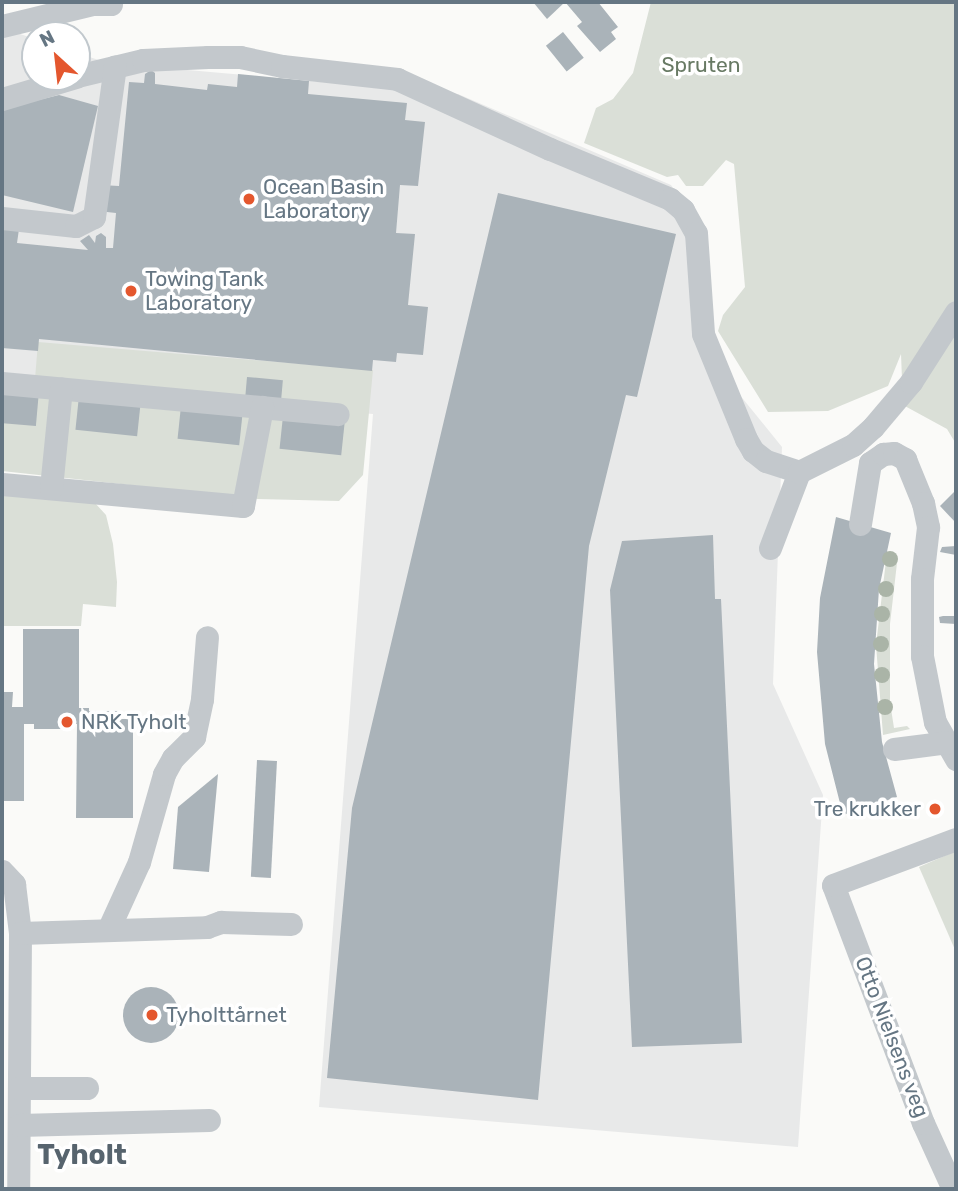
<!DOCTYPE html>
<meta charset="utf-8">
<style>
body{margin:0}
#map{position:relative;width:958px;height:1191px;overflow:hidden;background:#fafaf8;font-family:Rubik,sans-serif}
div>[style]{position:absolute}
.built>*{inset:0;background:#e8e9e9}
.green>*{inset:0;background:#dadfd7}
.building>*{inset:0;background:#aab3b9;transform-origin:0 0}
.round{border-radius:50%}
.minor>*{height:23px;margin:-11.5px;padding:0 11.5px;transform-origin:11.5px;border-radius:11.5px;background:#c3c8cc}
.trees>*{width:16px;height:16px;margin:-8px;border-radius:50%;background:#aab4a7}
.dots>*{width:19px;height:19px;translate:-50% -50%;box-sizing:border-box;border:4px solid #fff;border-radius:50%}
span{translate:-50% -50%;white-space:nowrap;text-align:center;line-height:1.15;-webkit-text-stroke:7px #fff;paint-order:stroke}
.park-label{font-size:21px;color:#687a64}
.poi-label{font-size:21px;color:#657683}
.left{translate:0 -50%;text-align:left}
.right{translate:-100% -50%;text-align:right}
.street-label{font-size:21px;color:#657683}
.district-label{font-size:28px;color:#57646e;font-weight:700}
.frame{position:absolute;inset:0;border:4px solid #657683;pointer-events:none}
.north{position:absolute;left:21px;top:21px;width:70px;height:70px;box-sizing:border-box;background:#fff;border:2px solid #c1c8cd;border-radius:50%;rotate:333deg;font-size:19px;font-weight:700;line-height:28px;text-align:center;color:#657683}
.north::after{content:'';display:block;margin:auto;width:24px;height:32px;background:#e4572e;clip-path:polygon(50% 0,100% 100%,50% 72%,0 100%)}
</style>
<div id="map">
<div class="built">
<div style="clip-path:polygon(2px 28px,35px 39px,35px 77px,77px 77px,77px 53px,108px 63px,458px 94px,671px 185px,706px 236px,696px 341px,782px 447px,773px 684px,823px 795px,798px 1147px,319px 1107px,373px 414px,2px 382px)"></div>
</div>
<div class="green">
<div style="clip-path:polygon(651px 2px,956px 2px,956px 444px,947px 429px,903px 405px,901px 354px,888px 386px,828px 411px,768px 412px,718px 331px,723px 315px,745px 287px,734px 164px,726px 160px,703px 186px,686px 186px,678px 175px,667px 177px,584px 143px,596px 108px,613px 99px,633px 73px)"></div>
<div style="clip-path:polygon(38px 342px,373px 370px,363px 475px,339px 501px,258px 499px,2px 471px,2px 388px,34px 391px)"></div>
<div style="clip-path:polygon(2px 495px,95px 503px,106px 515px,113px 544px,117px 582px,116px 607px,83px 604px,81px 626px,2px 626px)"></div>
<div style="clip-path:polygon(887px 552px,895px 555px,897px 563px,890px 624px,890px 702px,894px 728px,907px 726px,910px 729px,883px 735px,876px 645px)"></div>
<div style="clip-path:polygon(956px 851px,956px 952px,919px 867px)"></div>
</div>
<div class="building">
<div style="clip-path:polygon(533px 2px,565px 2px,547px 19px)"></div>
<div style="clip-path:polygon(565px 2px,598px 2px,618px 27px,611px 32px,616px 39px,600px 52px,577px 26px,582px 22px)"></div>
<div style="left:563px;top:32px;width:33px;height:22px;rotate:51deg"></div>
<div style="clip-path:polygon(151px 70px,155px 73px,155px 84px,207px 90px,208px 84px,237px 87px,238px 74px,309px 81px,308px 94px,407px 103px,405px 120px,425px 122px,418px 186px,400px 185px,396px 233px,415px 234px,408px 305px,428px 307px,423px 355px,397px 353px,396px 362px,373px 360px,372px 371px,39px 339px,38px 351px,2px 348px,2px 227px,19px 229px,17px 243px,88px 250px,80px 241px,89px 235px,95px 243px,96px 236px,101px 233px,106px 237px,106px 248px,113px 248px,116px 213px,98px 211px,101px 185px,119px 186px,129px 82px,144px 83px,145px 74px)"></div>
<div style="clip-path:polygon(59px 95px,98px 106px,73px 212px,2px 195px,2px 109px)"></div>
<div style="clip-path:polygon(498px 193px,676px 234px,637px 397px,626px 395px,589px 546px,538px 1100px,327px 1078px,352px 808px)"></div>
<div style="left:247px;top:377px;width:36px;height:20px;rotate:5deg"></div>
<div style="left:2px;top:389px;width:37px;height:34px;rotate:5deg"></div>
<div style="left:79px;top:396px;width:62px;height:34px;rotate:6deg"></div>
<div style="left:181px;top:406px;width:62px;height:33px;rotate:6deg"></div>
<div style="left:283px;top:416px;width:62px;height:33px;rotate:6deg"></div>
<div style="clip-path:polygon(956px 490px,956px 523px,940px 506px)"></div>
<div style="clip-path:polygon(836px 517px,891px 533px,879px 589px,874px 664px,882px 742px,897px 797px,843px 815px,825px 744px,817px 652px,820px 598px)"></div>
<div style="clip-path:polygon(713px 535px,715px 599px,721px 599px,742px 1043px,632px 1047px,610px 590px,622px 541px)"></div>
<div style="clip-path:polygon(956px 546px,956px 555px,940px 552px,942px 547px)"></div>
<div style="clip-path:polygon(943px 616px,956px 616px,956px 624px,940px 623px,939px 617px)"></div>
<div style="clip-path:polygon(23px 629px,79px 629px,79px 708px,89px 708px,89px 711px,122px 711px,122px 719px,133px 719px,133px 818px,76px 818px,77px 724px,71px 724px,70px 729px,34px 729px,34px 724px,24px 724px,24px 801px,2px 801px,2px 692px,13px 692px,12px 707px,23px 707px)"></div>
<div style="left:257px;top:760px;width:20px;height:117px;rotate:3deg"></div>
<div style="clip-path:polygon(218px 774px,209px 872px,173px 869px,178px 807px)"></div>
<div class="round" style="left:123px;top:987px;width:56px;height:56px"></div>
</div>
<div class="minor">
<div style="left:2px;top:26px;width:93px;rotate:-13.7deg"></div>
<div style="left:92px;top:4px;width:19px"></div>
<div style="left:77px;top:76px;width:68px;rotate:-13.6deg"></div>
<div style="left:143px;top:60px;width:65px;rotate:-2.6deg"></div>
<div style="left:208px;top:57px;width:32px"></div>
<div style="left:240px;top:57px;width:43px;rotate:12.1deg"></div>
<div style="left:282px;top:66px;width:116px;rotate:6.4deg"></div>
<div style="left:397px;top:79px;width:168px;rotate:24.6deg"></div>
<div style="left:550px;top:149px;width:130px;rotate:22.6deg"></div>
<div style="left:670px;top:199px;width:17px;rotate:40deg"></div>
<div style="left:683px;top:210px;width:26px;rotate:61deg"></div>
<div style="left:696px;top:233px;width:101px;rotate:86deg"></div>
<div style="left:703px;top:334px;width:113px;rotate:67.7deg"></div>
<div style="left:746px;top:439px;width:14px;rotate:60deg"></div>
<div style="left:753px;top:451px;width:16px;rotate:38deg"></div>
<div style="left:766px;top:461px;width:35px;rotate:18deg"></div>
<div style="left:2px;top:99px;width:77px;rotate:-16.6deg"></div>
<div style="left:2px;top:218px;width:74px;rotate:6.2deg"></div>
<div style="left:76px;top:226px;width:20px;rotate:-27deg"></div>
<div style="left:94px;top:217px;width:152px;rotate:-82.1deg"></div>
<div style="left:2px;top:383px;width:337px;rotate:5.3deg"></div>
<div style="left:2px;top:484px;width:242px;rotate:5.2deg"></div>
<div style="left:243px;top:506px;width:101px;rotate:-79.1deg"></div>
<div style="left:51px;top:488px;width:100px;rotate:-84.3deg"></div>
<div style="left:860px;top:524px;width:62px;rotate:-80.7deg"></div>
<div style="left:870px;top:463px;width:16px;rotate:-35deg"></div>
<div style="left:883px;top:454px;width:11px;rotate:-5deg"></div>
<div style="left:894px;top:453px;width:13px;rotate:29deg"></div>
<div style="left:905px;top:459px;width:48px;rotate:67.8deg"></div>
<div style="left:923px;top:503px;width:25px;rotate:78deg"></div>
<div style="left:928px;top:527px;width:52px;rotate:96.6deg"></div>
<div style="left:922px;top:579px;width:77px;rotate:90deg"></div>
<div style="left:922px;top:656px;width:67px;rotate:78.9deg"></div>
<div style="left:935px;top:722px;width:43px;rotate:60.4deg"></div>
<div style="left:770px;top:548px;width:81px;rotate:-69.1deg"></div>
<div style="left:799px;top:472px;width:60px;rotate:-26.6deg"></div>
<div style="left:853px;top:445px;width:27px;rotate:-42deg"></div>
<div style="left:873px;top:427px;width:59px;rotate:-49.8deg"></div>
<div style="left:911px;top:382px;width:83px;rotate:-57.3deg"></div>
<div style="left:894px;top:749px;width:54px;rotate:-7.4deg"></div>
<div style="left:2px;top:871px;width:18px;rotate:47deg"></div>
<div style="left:14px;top:884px;width:49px;rotate:83deg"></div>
<div style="left:20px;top:933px;width:256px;rotate:90.4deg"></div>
<div style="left:108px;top:930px;width:75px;rotate:-65.5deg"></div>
<div style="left:139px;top:862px;width:91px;rotate:-74.1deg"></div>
<div style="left:164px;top:774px;width:18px;rotate:-61deg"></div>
<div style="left:173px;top:758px;width:30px;rotate:-45deg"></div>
<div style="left:194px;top:737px;width:39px;rotate:-78deg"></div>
<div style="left:202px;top:699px;width:62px;rotate:-85.4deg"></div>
<div style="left:20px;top:933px;width:187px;rotate:-1.8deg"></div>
<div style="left:207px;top:927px;width:15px;rotate:-20deg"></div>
<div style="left:221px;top:922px;width:70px;rotate:1.6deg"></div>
<div style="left:19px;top:1088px;width:68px"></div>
<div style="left:19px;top:1125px;width:190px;rotate:-1.5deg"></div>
<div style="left:953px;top:1189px;width:72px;rotate:-114.4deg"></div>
<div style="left:923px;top:1123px;width:254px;rotate:-110.7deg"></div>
<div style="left:833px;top:885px;width:131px;rotate:-20.5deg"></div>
</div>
<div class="trees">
<div style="left:890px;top:559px"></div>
<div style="left:886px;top:589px"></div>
<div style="left:882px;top:614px"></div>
<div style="left:881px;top:644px"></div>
<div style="left:882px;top:675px"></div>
<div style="left:885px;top:707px"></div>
</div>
<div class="dots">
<div style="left:249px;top:199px;background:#e4572e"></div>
<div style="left:131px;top:291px;background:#e4572e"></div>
<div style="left:67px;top:722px;background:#e4572e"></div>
<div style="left:935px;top:809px;background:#e4572e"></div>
<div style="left:152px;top:1015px;background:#e4572e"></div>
</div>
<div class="park-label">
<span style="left:701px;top:65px">Spruten</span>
</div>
<div class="poi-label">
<span class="left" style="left:263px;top:199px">Ocean Basin<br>Laboratory</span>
<span class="left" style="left:145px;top:291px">Towing Tank<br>Laboratory</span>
<span class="left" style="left:81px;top:722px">NRK Tyholt</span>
<span class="right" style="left:921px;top:809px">Tre krukker</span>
<span class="left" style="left:166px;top:1015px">Tyholttårnet</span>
</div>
<div class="street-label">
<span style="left:892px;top:1037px;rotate:69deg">Otto Nielsens veg</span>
</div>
<div class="district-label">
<span style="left:82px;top:1155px">Tyholt</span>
</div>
<div class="frame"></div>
<div class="north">N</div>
</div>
